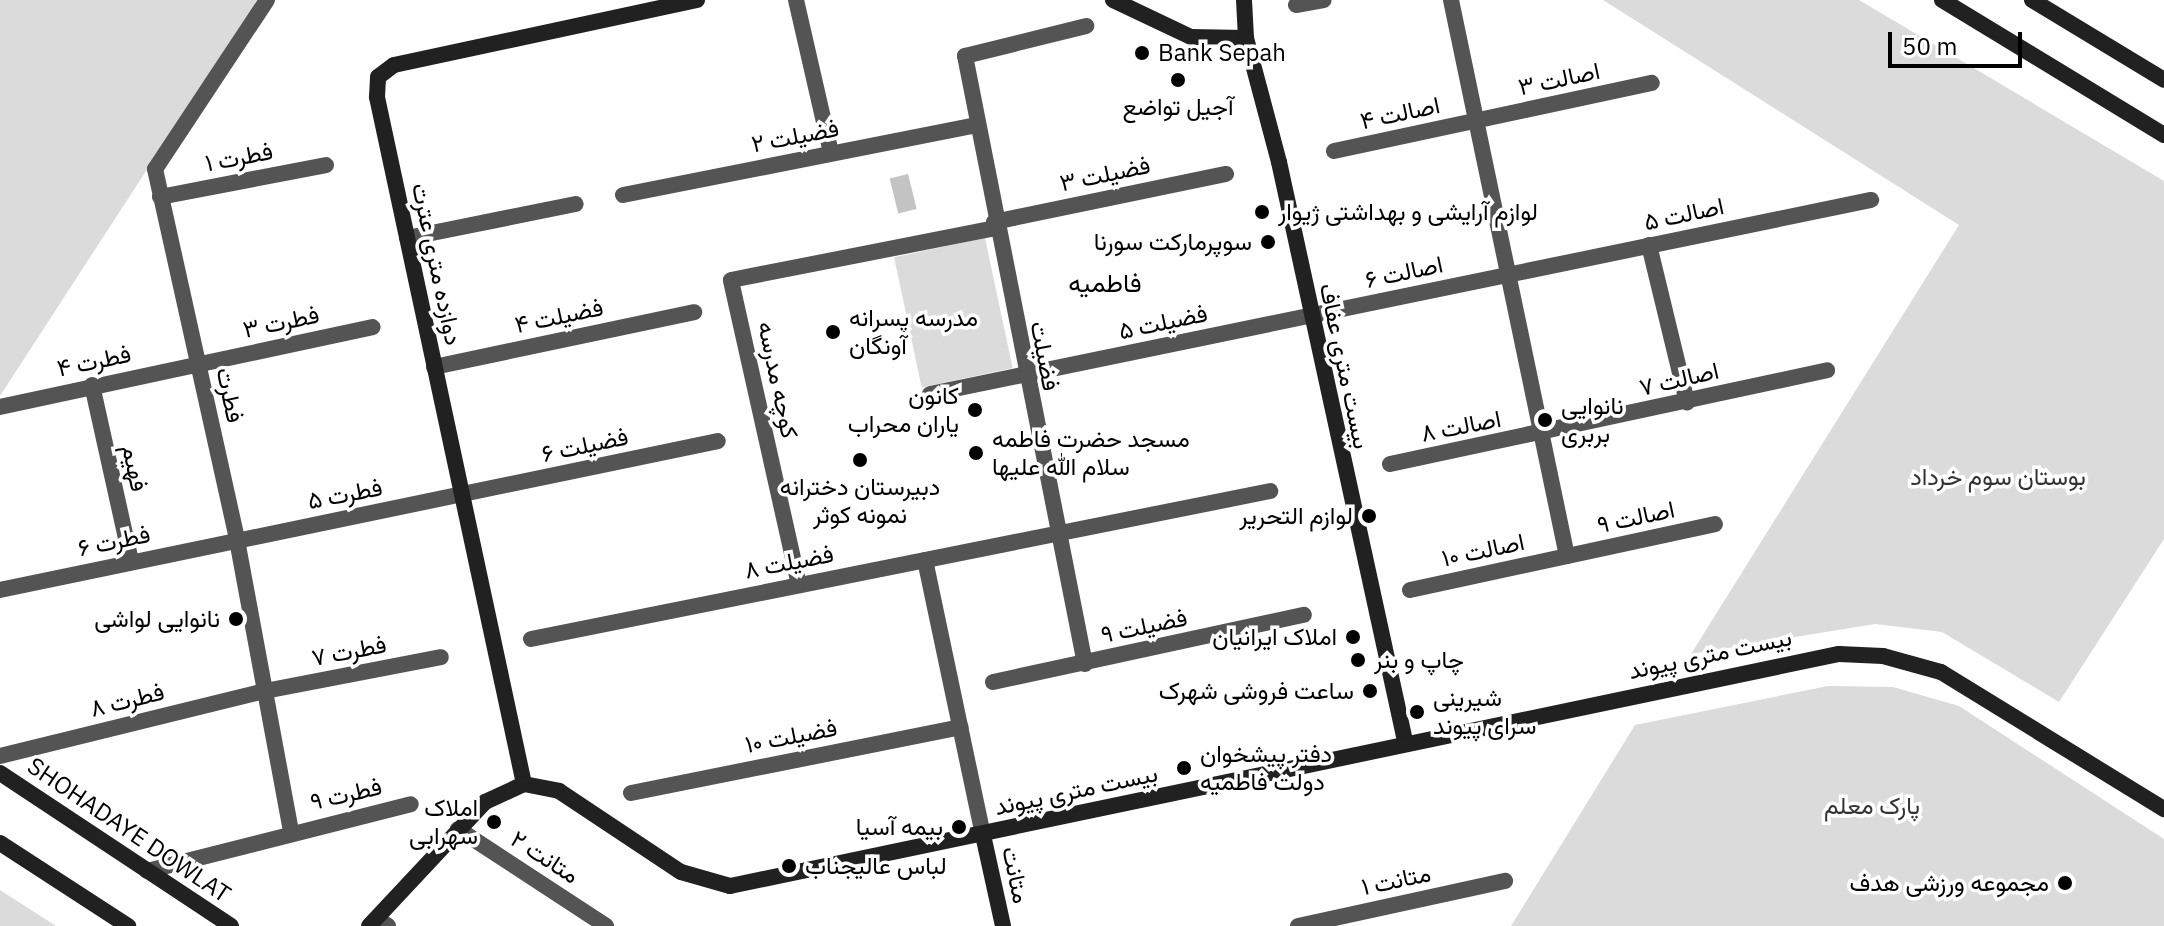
<!DOCTYPE html>
<meta charset="utf-8">
<style>
body{margin:0}
#map{position:relative;width:2164px;height:926px;overflow:hidden;background:#fff;font-family:"IBM Plex Sans",Vazirmatn,sans-serif}
div>[style]{position:absolute}
.green>*{inset:0;background:#dbdbdb;transform-origin:0 0}
.building>*{inset:0;background:#c4c4c4;transform-origin:0 0}
.street>*{height:16px;margin:-8px;padding:0 8px;transform-origin:8px;border-radius:8px;background:#545454}
.secondary>*{height:16px;margin:-8px;padding:0 8px;transform-origin:8px;border-radius:8px;background:#212121}
.dots>*{width:22px;height:22px;translate:-50% -50%;box-sizing:border-box;border:4px solid #fff;border-radius:50%}
span{translate:-50% -50%;white-space:nowrap;text-align:center;line-height:1.15;-webkit-text-stroke:7px #fff;paint-order:stroke}
.poi-label{font-size:24px;color:#000}
.left{translate:0 -50%;text-align:left}
.right{translate:-100% -50%;text-align:right}
.street-label{font-size:24px;color:#000}
.park-label{font-size:24px;color:#323232}
.neighbourhood-label{font-size:26px;color:#000}
.scale{position:absolute;left:1888px;top:32px;width:134px;height:36px;box-sizing:border-box;border:4px solid #000;border-top:0;padding-left:10px;font-size:24px;line-height:28px;white-space:nowrap;color:#000;-webkit-text-stroke:6px #fff;paint-order:stroke}
</style>
<div id="map">
<div class="green">
<div style="clip-path:polygon(0 0,257px 0,0 396px)"></div>
<div style="clip-path:polygon(1603px 0,1859px 0,2164px 181px,2164px 539px,2059px 702px,1942px 632px,1875px 624px,1691px 654px,1959px 225px)"></div>
<div style="left:985px;top:238px;width:133px;height:93px;rotate:78deg"></div>
<div style="clip-path:polygon(1828px 686px,1893px 687px,1959px 706px,2164px 839px,2164px 926px,1511px 926px,1635px 725px)"></div>
<div style="clip-path:polygon(0 890px,56px 926px,0 926px)"></div>
</div>
<div class="building">
<div style="left:908px;top:174px;width:36px;height:19px;rotate:76deg"></div>
</div>
<div class="street">
<div style="left:267px;top:0;width:203px;rotate:123.5deg"></div>
<div style="left:155px;top:169px;width:380px;rotate:77.5deg"></div>
<div style="left:237px;top:540px;width:296px;rotate:79.5deg"></div>
<div style="left:796px;top:0;width:157px;rotate:77.1deg"></div>
<div style="left:1451px;top:0;width:568px;rotate:78.22deg"></div>
<div style="left:1296px;top:5px;width:28px;rotate:-10deg"></div>
<div style="left:1334px;top:151px;width:325px;rotate:-12.1deg"></div>
<div style="left:623px;top:195px;width:360px;rotate:-11.2deg"></div>
<div style="left:160px;top:197px;width:169px;rotate:-10.9deg"></div>
<div style="left:994px;top:222px;width:237px;rotate:-11.7deg"></div>
<div style="left:407px;top:238px;width:172px;rotate:-11.4deg"></div>
<div style="left:1649px;top:245px;width:162px;rotate:76.4deg"></div>
<div style="left:434px;top:367px;width:266px;rotate:-11.9deg"></div>
<div style="left:92px;top:385px;width:180px;rotate:77.5deg"></div>
<div style="left:930px;top:394px;width:961px;rotate:-11.65deg"></div>
<div style="left:0;top:407px;width:381px;rotate:-12.1deg"></div>
<div style="left:1390px;top:464px;width:447px;rotate:-12.1deg"></div>
<div style="left:925px;top:560px;width:281px;rotate:78.1deg"></div>
<div style="left:799px;top:585px;width:312px;rotate:-102.6deg"></div>
<div style="left:731px;top:280px;width:269px;rotate:-11.1deg"></div>
<div style="left:0;top:590px;width:733px;rotate:-11.72deg"></div>
<div style="left:1410px;top:590px;width:312px;rotate:-12.2deg"></div>
<div style="left:531px;top:639px;width:754px;rotate:-11.32deg"></div>
<div style="left:1085px;top:664px;width:620px;rotate:-101.16deg"></div>
<div style="left:965px;top:56px;width:125px;rotate:-13.9deg"></div>
<div style="left:993px;top:682px;width:318px;rotate:-12.2deg"></div>
<div style="left:0;top:756px;width:273px;rotate:-13.8deg"></div>
<div style="left:265px;top:691px;width:179px;rotate:-10.9deg"></div>
<div style="left:631px;top:793px;width:336px;rotate:-11.3deg"></div>
<div style="left:458px;top:829px;width:177px;rotate:33.2deg"></div>
<div style="left:147px;top:871px;width:272px;rotate:-14.2deg"></div>
<div style="left:377px;top:919px;width:13px;rotate:32deg"></div>
<div style="left:1298px;top:926px;width:212px;rotate:-12.3deg"></div>
</div>
<div class="secondary">
<div style="left:1113px;top:0;width:86px;rotate:25.4deg"></div>
<div style="left:1191px;top:37px;width:55px;rotate:1deg"></div>
<div style="left:1244px;top:0;width:38px;rotate:87deg"></div>
<div style="left:1246px;top:38px;width:128px;rotate:75.1deg"></div>
<div style="left:1279px;top:162px;width:593px;rotate:77.72deg"></div>
<div style="left:1942px;top:0;width:260px;rotate:31.3deg"></div>
<div style="left:2032px;top:0;width:154px;rotate:31.2deg"></div>
<div style="left:0;top:773px;width:277px;rotate:33.5deg"></div>
<div style="left:524px;top:784px;width:703px;rotate:-102.08deg"></div>
<div style="left:377px;top:97px;width:20px;rotate:-87deg"></div>
<div style="left:378px;top:77px;width:20px;rotate:-37deg"></div>
<div style="left:394px;top:65px;width:310px;rotate:-12.1deg"></div>
<div style="left:983px;top:835px;width:93px;rotate:77.6deg"></div>
<div style="left:0;top:843px;width:153px;rotate:33deg"></div>
<div style="left:369px;top:926px;width:170px;rotate:-46.9deg"></div>
<div style="left:485px;top:802px;width:43px;rotate:-24.8deg"></div>
<div style="left:524px;top:784px;width:36px;rotate:11deg"></div>
<div style="left:559px;top:791px;width:146px;rotate:33.6deg"></div>
<div style="left:681px;top:872px;width:51px;rotate:15.9deg"></div>
<div style="left:730px;top:886px;width:1133px;rotate:-11.82deg"></div>
<div style="left:1839px;top:654px;width:44px;rotate:2.6deg"></div>
<div style="left:1883px;top:656px;width:60px;rotate:15.4deg"></div>
<div style="left:1941px;top:672px;width:262px;rotate:31.6deg"></div>
</div>
<div class="dots">
<div style="left:1142px;top:53px;background:#000"></div>
<div style="left:1178px;top:80px;background:#000"></div>
<div style="left:1262px;top:212px;background:#000"></div>
<div style="left:1268px;top:242px;background:#000"></div>
<div style="left:833px;top:332px;background:#000"></div>
<div style="left:975px;top:410px;background:#000"></div>
<div style="left:1545px;top:420px;background:#000"></div>
<div style="left:976px;top:453px;background:#000"></div>
<div style="left:860px;top:460px;background:#000"></div>
<div style="left:1369px;top:516px;background:#000"></div>
<div style="left:236px;top:619px;background:#000"></div>
<div style="left:1353px;top:637px;background:#000"></div>
<div style="left:1358px;top:660px;background:#000"></div>
<div style="left:1370px;top:691px;background:#000"></div>
<div style="left:1417px;top:712px;background:#000"></div>
<div style="left:1184px;top:768px;background:#000"></div>
<div style="left:494px;top:822px;background:#000"></div>
<div style="left:959px;top:827px;background:#000"></div>
<div style="left:789px;top:866px;background:#000"></div>
<div style="left:2065px;top:883px;background:#000"></div>
</div>
<div class="poi-label">
<span class="left" style="left:1158px;top:53px">Bank Sepah</span>
<span style="left:1178px;top:107px">آجیل تواضع</span>
<span class="left" style="left:1278px;top:212px">لوازم آرایشی و بهداشتی ژیوار</span>
<span class="right" style="left:1252px;top:242px">سوپرمارکت سورنا</span>
<span class="left" style="left:849px;top:332px">مدرسه پسرانه<br>آونگان</span>
<span class="right" style="left:959px;top:410px">کانون<br>یاران محراب</span>
<span class="left" style="left:1561px;top:420px">نانوایی<br>بربری</span>
<span class="left" style="left:992px;top:453px">مسجد حضرت فاطمه<br>سلام الله علیها</span>
<span style="left:860px;top:501px">دبیرستان دخترانه<br>نمونه کوثر</span>
<span class="right" style="left:1353px;top:516px">لوازم التحریر</span>
<span class="right" style="left:220px;top:619px">نانوایی لواشی</span>
<span class="right" style="left:1337px;top:637px">املاک ایرانیان</span>
<span class="left" style="left:1374px;top:660px">چاپ و بنر</span>
<span class="right" style="left:1354px;top:691px">ساعت فروشی شهرک</span>
<span class="left" style="left:1433px;top:712px">شیرینی<br>سرای پیوند</span>
<span class="left" style="left:1200px;top:768px">دفتر پیشخوان<br>دولت فاطمیه</span>
<span class="right" style="left:478px;top:822px">املاک<br>سهرابی</span>
<span class="right" style="left:943px;top:827px">بیمه آسیا</span>
<span class="left" style="left:805px;top:866px">لباس عالیجناب</span>
<span class="right" style="left:2049px;top:883px">مجموعه ورزشی هدف</span>
</div>
<div class="street-label">
<span style="left:1559px;top:79px;rotate:-12deg">اصالت ۳</span>
<span style="left:1400px;top:113px;rotate:-12deg">اصالت ۴</span>
<span style="left:795px;top:136px;rotate:-11deg">فضیلت ۲</span>
<span style="left:239px;top:157px;rotate:-11deg">فطرت ۱</span>
<span style="left:1105px;top:174px;rotate:-12deg">فضیلت ۳</span>
<span style="left:1684px;top:214px;rotate:-12deg">اصالت ۵</span>
<span style="left:437px;top:264px;rotate:78deg">دوازده متری عترت</span>
<span style="left:1404px;top:272px;rotate:-12deg">اصالت ۶</span>
<span style="left:559px;top:316px;rotate:-12deg">فضیلت ۴</span>
<span style="left:281px;top:322px;rotate:-12deg">فطرت ۳</span>
<span style="left:1163px;top:322px;rotate:-12deg">فضیلت ۵</span>
<span style="left:1045px;top:356px;rotate:79deg">فضیلت</span>
<span style="left:94px;top:361px;rotate:-12deg">فطرت ۴</span>
<span style="left:1345px;top:366px;rotate:78deg">بیست متری عفاف</span>
<span style="left:1679px;top:379px;rotate:-13deg">اصالت ۷</span>
<span style="left:778px;top:380px;rotate:78deg">کوچه مدرسه</span>
<span style="left:230px;top:395px;rotate:78deg">فطرت</span>
<span style="left:1461px;top:426px;rotate:-11deg">اصالت ۸</span>
<span style="left:585px;top:445px;rotate:-12deg">فضیلت ۶</span>
<span style="left:135px;top:468px;rotate:78deg">فهیم</span>
<span style="left:345px;top:494px;rotate:-11deg">فطرت ۵</span>
<span style="left:1636px;top:517px;rotate:-12deg">اصالت ۹</span>
<span style="left:114px;top:541px;rotate:-12deg">فطرت ۶</span>
<span style="left:1483px;top:550px;rotate:-12deg">اصالت ۱۰</span>
<span style="left:789px;top:562px;rotate:-11deg">فضیلت ۸</span>
<span style="left:1144px;top:626px;rotate:-12deg">فضیلت ۹</span>
<span style="left:349px;top:651px;rotate:-11deg">فطرت ۷</span>
<span style="left:1710px;top:654px;rotate:-12deg">بیست متری پیوند</span>
<span style="left:127px;top:700px;rotate:-14deg">فطرت ۸</span>
<span style="left:791px;top:736px;rotate:-11deg">فضیلت ۱۰</span>
<span style="left:1076px;top:790px;rotate:-12deg">بیست متری پیوند</span>
<span style="left:346px;top:794px;rotate:-13deg">فطرت ۹</span>
<span style="left:129px;top:830px;rotate:34deg">SHOHADAYE DOWLAT</span>
<span style="left:545px;top:857px;rotate:33deg">متانت ۲</span>
<span style="left:1016px;top:875px;rotate:78deg">متانت</span>
<span style="left:1396px;top:880px;rotate:-12deg">متانت ۱</span>
</div>
<div class="park-label">
<span style="left:1998px;top:477px">بوستان سوم خرداد</span>
<span style="left:1872px;top:806px">پارک معلم</span>
</div>
<div class="neighbourhood-label">
<span style="left:1105px;top:283px">فاطمیه</span>
</div>
<div class="scale">50 m</div>
</div>
